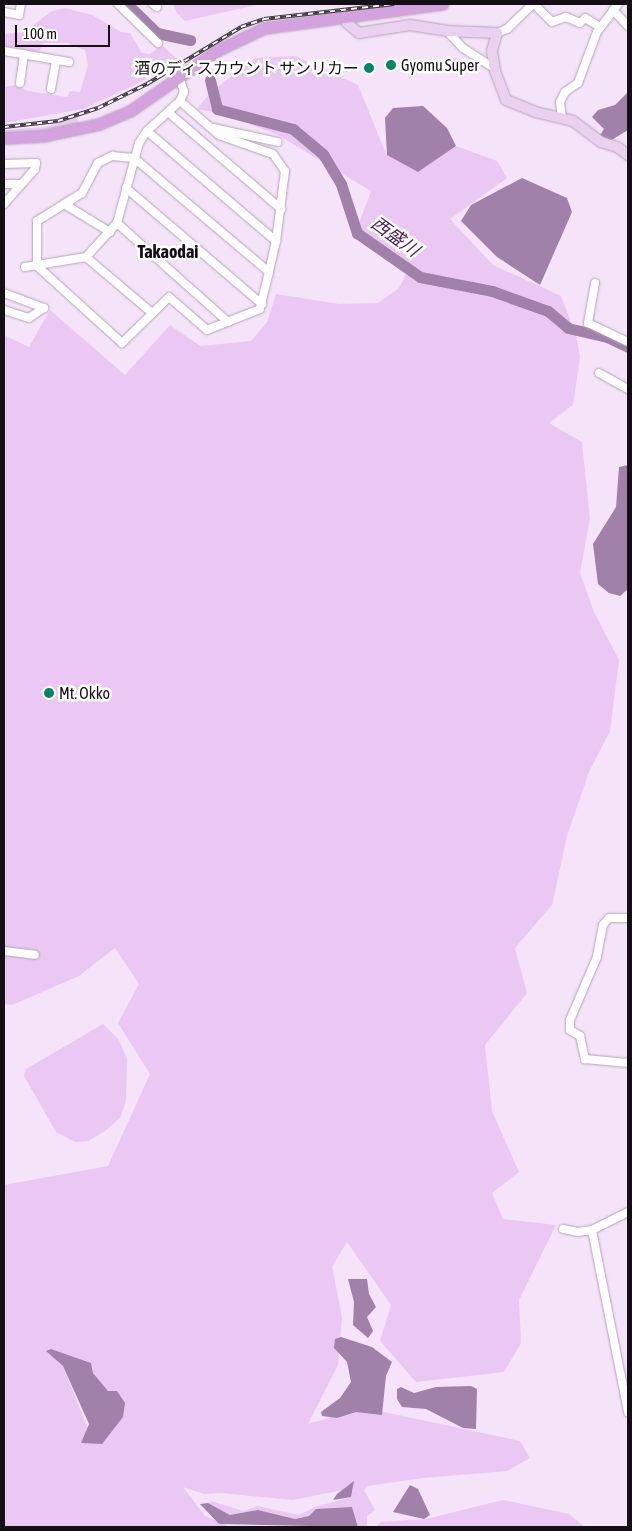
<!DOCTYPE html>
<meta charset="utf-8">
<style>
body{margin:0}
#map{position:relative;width:632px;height:1531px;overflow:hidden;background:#f5e3fa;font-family:"Asap Condensed","Noto Sans JP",sans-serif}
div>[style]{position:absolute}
.green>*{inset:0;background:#eac8f3}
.water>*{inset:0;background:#a180a9}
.river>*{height:11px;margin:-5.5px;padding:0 5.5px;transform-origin:5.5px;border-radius:5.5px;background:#a180a9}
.roads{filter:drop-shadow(0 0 1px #b5a4b9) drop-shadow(0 0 1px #b5a4b9)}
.minor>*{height:8px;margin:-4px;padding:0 4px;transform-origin:4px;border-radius:4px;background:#fff}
.secondary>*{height:10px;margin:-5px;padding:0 5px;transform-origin:5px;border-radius:5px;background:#e9d1ef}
.primary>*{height:11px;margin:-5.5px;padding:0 5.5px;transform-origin:5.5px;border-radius:5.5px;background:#d4a3df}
.rail>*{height:4px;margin-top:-2px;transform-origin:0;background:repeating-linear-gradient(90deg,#fff 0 5.5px,#413943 0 11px);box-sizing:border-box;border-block:1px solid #413943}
.dots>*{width:14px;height:14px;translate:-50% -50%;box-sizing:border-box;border:2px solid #fff;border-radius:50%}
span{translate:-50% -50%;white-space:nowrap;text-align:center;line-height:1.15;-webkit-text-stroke:5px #fff;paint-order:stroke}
.poi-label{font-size:16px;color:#140e15}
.left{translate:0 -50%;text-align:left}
.right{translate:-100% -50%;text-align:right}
.water-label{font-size:18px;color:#4b2155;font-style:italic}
.neighbourhood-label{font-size:18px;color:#140e15;font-weight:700}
.frame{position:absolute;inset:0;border:5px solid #140e15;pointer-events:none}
.scale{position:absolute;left:15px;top:25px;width:95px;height:22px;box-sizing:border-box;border:2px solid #140e15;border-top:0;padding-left:6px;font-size:15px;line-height:18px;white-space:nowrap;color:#140e15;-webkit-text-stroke:4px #fff;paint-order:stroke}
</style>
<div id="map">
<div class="green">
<div style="clip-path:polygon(173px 4px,260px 4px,185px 21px,177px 13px)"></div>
<div style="clip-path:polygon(65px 8px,92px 15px,121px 32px,130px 33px,142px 53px,150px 54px,162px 45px,178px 60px,137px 84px,83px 109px,4px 123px,4px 87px,15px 85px,28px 91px,67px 97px,70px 91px,80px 92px,88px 65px,85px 50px,67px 43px,43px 43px,39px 52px,4px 46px,4px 34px,24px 32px,52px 11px)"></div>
<div style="clip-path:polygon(evenodd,295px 56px,358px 85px,386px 154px,418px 172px,456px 146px,497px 161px,507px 178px,450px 219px,493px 265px,561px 296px,576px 335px,580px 357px,573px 405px,549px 423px,582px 442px,590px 519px,580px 573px,594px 612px,619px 660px,610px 731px,589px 772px,567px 836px,552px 905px,515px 948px,527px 993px,485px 1045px,492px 1111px,519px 1172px,492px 1193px,503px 1219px,556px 1225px,519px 1300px,521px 1343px,504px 1372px,416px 1382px,380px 1341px,391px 1305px,347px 1242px,332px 1267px,342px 1317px,338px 1365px,308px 1424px,365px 1408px,520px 1441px,530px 1458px,507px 1471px,423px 1478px,367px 1486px,364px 1490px,375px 1510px,367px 1516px,367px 1527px,358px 1527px,352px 1507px,295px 1519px,258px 1510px,230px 1515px,208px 1503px,211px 1501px,244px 1511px,257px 1506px,299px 1515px,315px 1507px,351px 1497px,353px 1488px,293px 1500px,221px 1493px,204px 1494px,183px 1487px,205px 1516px,230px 1527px,4px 1527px,4px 1185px,108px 1166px,150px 1074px,118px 1023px,139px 984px,115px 948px,79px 976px,12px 1005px,4px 1004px,4px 335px,29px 347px,50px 310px,125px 375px,170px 325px,200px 346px,251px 341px,267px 322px,276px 294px,339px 304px,378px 303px,399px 288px,407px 272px,357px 229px,371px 191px,278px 135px,225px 114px,197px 109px,210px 93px,255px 58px,295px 56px,51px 1349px,91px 1363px,93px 1373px,108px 1391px,117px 1391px,88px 1429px,63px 1366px,47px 1351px,51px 1349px)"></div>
<div style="clip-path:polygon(76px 118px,80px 124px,40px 133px,4px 134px,4px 130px,45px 127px)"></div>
<div style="clip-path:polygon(103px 1024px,119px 1040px,127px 1059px,126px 1101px,120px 1118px,105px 1131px,88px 1141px,75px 1142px,56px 1132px,24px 1076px,26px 1069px)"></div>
<div style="clip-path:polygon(503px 1500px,569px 1514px,585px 1527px,376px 1527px,381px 1522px,426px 1519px)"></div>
</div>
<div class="water">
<div style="clip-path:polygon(628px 92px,628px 130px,610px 141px,600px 135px,604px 129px,592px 117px,598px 110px,615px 105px)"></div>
<div style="clip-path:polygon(423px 106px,447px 128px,456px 146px,418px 172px,387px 155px,385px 118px,393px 108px)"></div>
<div style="clip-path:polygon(522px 178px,567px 198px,572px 212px,540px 285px,497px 257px,461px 221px,471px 205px)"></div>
<div style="clip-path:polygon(628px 465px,628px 589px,620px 596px,609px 593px,598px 584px,593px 544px,616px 507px,619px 467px)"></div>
<div style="clip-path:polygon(348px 1279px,367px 1279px,369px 1294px,376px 1307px,367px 1317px,373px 1331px,368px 1338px,353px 1325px,354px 1302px)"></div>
<div style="clip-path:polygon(341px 1337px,372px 1347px,392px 1362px,386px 1376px,382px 1415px,356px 1412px,337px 1418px,322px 1416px,321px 1412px,340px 1398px,351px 1382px,347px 1362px,334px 1348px,335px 1339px)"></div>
<div style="clip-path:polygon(51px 1349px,91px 1363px,93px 1373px,108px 1391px,117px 1391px,125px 1403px,123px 1417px,102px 1444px,81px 1443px,89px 1424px,63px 1366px,46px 1351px)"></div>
<div style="clip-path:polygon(471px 1386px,477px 1389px,476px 1429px,463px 1428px,426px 1409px,402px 1407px,397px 1399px,397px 1389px,401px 1387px,414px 1393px,436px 1387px)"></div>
<div style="clip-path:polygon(354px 1481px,351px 1497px,333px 1500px,337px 1494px)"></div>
<div style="clip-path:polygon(410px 1485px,418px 1489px,430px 1515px,424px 1519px,393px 1512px)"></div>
<div style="clip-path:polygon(208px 1503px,230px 1515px,258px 1510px,295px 1519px,309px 1516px,316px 1509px,352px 1507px,358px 1527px,219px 1524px,200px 1504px)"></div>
</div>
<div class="river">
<div style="left:127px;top:4px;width:42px;rotate:44deg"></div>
<div style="left:157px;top:33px;width:34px;rotate:12deg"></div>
<div style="left:210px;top:80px;width:30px;rotate:76deg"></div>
<div style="left:217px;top:109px;width:79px;rotate:14.7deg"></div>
<div style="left:293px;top:129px;width:39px;rotate:40deg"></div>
<div style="left:323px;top:154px;width:35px;rotate:59deg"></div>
<div style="left:341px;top:184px;width:52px;rotate:71.9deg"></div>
<div style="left:357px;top:233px;width:77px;rotate:34.9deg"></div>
<div style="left:420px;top:277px;width:73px;rotate:11deg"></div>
<div style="left:492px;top:291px;width:59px;rotate:19.7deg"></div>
<div style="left:548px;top:311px;width:26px;rotate:40deg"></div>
<div style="left:568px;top:328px;width:40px;rotate:13deg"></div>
<div style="left:607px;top:337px;width:23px;rotate:25deg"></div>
</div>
<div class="roads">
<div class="minor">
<div style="left:118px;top:4px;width:56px;rotate:44.3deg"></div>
<div style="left:153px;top:4px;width:5px;rotate:37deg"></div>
<div style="left:534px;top:4px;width:25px;rotate:45deg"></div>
<div style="left:552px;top:22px;width:15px;rotate:-20deg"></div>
<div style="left:566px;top:17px;width:15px;rotate:23deg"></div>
<div style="left:580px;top:23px;width:7px;rotate:-45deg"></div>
<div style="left:585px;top:18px;width:17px;rotate:31deg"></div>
<div style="left:613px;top:10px;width:22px;rotate:47deg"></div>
<div style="left:4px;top:12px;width:15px;rotate:11deg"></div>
<div style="left:19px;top:15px;width:11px;rotate:-80deg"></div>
<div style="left:447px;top:31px;width:23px;rotate:47deg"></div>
<div style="left:463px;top:48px;width:37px;rotate:33deg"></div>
<div style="left:497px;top:33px;width:11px;rotate:-22deg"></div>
<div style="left:507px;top:29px;width:36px;rotate:-44deg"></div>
<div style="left:4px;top:51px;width:66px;rotate:9.6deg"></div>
<div style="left:20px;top:83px;width:29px;rotate:-82deg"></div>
<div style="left:51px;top:89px;width:29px;rotate:-80deg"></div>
<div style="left:180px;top:101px;width:52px;rotate:41.1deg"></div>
<div style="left:219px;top:135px;width:57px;rotate:19.4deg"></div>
<div style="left:273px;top:154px;width:21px;rotate:55deg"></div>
<div style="left:285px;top:171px;width:71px;rotate:97.3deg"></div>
<div style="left:276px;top:241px;width:32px;rotate:103deg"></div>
<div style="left:269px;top:272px;width:38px;rotate:104deg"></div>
<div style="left:260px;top:309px;width:57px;rotate:158.4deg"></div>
<div style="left:207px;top:330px;width:50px;rotate:-139deg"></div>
<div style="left:169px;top:297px;width:66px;rotate:135.6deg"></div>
<div style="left:122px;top:343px;width:115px;rotate:-137.8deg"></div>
<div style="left:37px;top:266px;width:45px;rotate:-90deg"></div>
<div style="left:37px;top:221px;width:53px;rotate:-31.9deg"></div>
<div style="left:82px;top:193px;width:34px;rotate:-62deg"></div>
<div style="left:98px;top:163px;width:16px;rotate:-27deg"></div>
<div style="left:112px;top:156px;width:22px;rotate:5deg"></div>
<div style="left:134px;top:158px;width:177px;rotate:40.2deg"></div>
<div style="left:169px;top:113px;width:148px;rotate:40.6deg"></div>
<div style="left:562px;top:117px;width:15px;rotate:-98deg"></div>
<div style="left:560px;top:102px;width:11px;rotate:-63deg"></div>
<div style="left:565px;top:92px;width:16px;rotate:-35deg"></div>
<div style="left:578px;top:83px;width:54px;rotate:-69.6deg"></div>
<div style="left:597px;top:32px;width:35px;rotate:-53deg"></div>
<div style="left:213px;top:128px;width:66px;rotate:12.2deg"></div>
<div style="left:147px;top:131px;width:170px;rotate:40.5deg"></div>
<div style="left:4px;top:164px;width:32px;rotate:-2deg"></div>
<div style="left:36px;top:163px;width:6px;rotate:99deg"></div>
<div style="left:35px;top:169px;width:47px;rotate:131.5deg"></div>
<div style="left:4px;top:184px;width:15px"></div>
<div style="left:126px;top:188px;width:179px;rotate:40.5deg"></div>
<div style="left:64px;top:204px;width:54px;rotate:31.3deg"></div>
<div style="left:117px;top:223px;width:149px;rotate:41.7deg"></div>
<div style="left:86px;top:257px;width:87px;rotate:40.3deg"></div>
<div style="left:25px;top:267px;width:62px;rotate:-9.3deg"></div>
<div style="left:86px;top:257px;width:46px;rotate:-47.6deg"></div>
<div style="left:117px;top:223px;width:83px;rotate:-74.6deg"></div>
<div style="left:139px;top:143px;width:14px;rotate:-56deg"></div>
<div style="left:147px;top:131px;width:45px;rotate:-42.3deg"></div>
<div style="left:180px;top:101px;width:10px;rotate:-66deg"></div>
<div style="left:184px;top:92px;width:16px;rotate:-108deg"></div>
<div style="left:595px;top:283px;width:41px;rotate:99.9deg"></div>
<div style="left:588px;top:323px;width:44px;rotate:25.4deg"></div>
<div style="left:4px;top:293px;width:43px;rotate:20.6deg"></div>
<div style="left:4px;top:310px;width:26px;rotate:18deg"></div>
<div style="left:29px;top:318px;width:18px;rotate:-34deg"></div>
<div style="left:599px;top:373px;width:33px;rotate:29deg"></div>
<div style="left:628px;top:918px;width:19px;rotate:180deg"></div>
<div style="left:609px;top:918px;width:9px;rotate:131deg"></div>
<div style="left:603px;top:925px;width:33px;rotate:101deg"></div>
<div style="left:597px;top:957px;width:69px;rotate:113.2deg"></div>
<div style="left:570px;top:1020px;width:10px;rotate:90deg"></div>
<div style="left:570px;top:1030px;width:12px;rotate:31deg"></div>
<div style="left:580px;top:1036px;width:24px;rotate:78deg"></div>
<div style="left:585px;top:1059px;width:43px;rotate:5.3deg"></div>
<div style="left:4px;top:951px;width:31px;rotate:7deg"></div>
<div style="left:563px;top:1229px;width:15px;rotate:11deg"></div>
<div style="left:578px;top:1232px;width:14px;rotate:-8deg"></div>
<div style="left:592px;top:1230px;width:186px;rotate:78.8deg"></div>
<div style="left:592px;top:1230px;width:40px;rotate:-26.6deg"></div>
</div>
<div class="secondary">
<div style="left:347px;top:23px;width:16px;rotate:40deg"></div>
<div style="left:359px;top:33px;width:52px;rotate:-8.9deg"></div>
<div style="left:410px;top:25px;width:37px;rotate:9deg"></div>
<div style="left:447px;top:31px;width:50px;rotate:2.3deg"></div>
<div style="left:497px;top:33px;width:19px;rotate:106deg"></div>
<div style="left:492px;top:51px;width:20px;rotate:81deg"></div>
<div style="left:495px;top:71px;width:31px;rotate:69deg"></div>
<div style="left:506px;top:100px;width:31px;rotate:22deg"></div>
<div style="left:535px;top:112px;width:39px;rotate:13deg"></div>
<div style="left:573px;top:121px;width:35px;rotate:37deg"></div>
<div style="left:601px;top:142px;width:17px;rotate:17deg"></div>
<div style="left:617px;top:147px;width:14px;rotate:36deg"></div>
</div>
<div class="primary">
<div style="left:4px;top:138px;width:38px;rotate:-3deg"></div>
<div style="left:42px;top:136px;width:58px;rotate:-11.9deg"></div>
<div style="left:99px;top:124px;width:34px;rotate:-23deg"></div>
<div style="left:130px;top:111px;width:107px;rotate:-34.7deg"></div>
<div style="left:218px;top:50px;width:51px;rotate:-25.6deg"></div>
<div style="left:264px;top:28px;width:180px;rotate:-7.7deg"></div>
</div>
</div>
<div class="rail">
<div style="left:4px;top:127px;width:54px;rotate:-6.3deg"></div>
<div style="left:58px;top:121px;width:42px;rotate:-18deg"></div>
<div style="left:98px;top:108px;width:55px;rotate:-26.1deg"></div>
<div style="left:147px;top:84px;width:110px;rotate:-31.2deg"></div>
<div style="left:241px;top:27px;width:24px;rotate:-19deg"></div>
<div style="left:264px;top:19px;width:131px;rotate:-6.6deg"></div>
</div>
<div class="dots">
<div style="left:391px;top:65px;background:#028466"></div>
<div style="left:369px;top:68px;background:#028466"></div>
<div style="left:49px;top:693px;background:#028466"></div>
</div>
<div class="poi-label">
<span class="left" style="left:401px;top:65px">Gyomu Super</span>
<span class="right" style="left:359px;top:68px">酒のディスカウント サンリカー</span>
<span class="left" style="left:59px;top:693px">Mt. Okko</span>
</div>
<div class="water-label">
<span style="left:395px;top:237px;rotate:36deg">西盛川</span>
</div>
<div class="neighbourhood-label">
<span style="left:168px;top:252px">Takaodai</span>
</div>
<div class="frame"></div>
<div class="scale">100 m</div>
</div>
